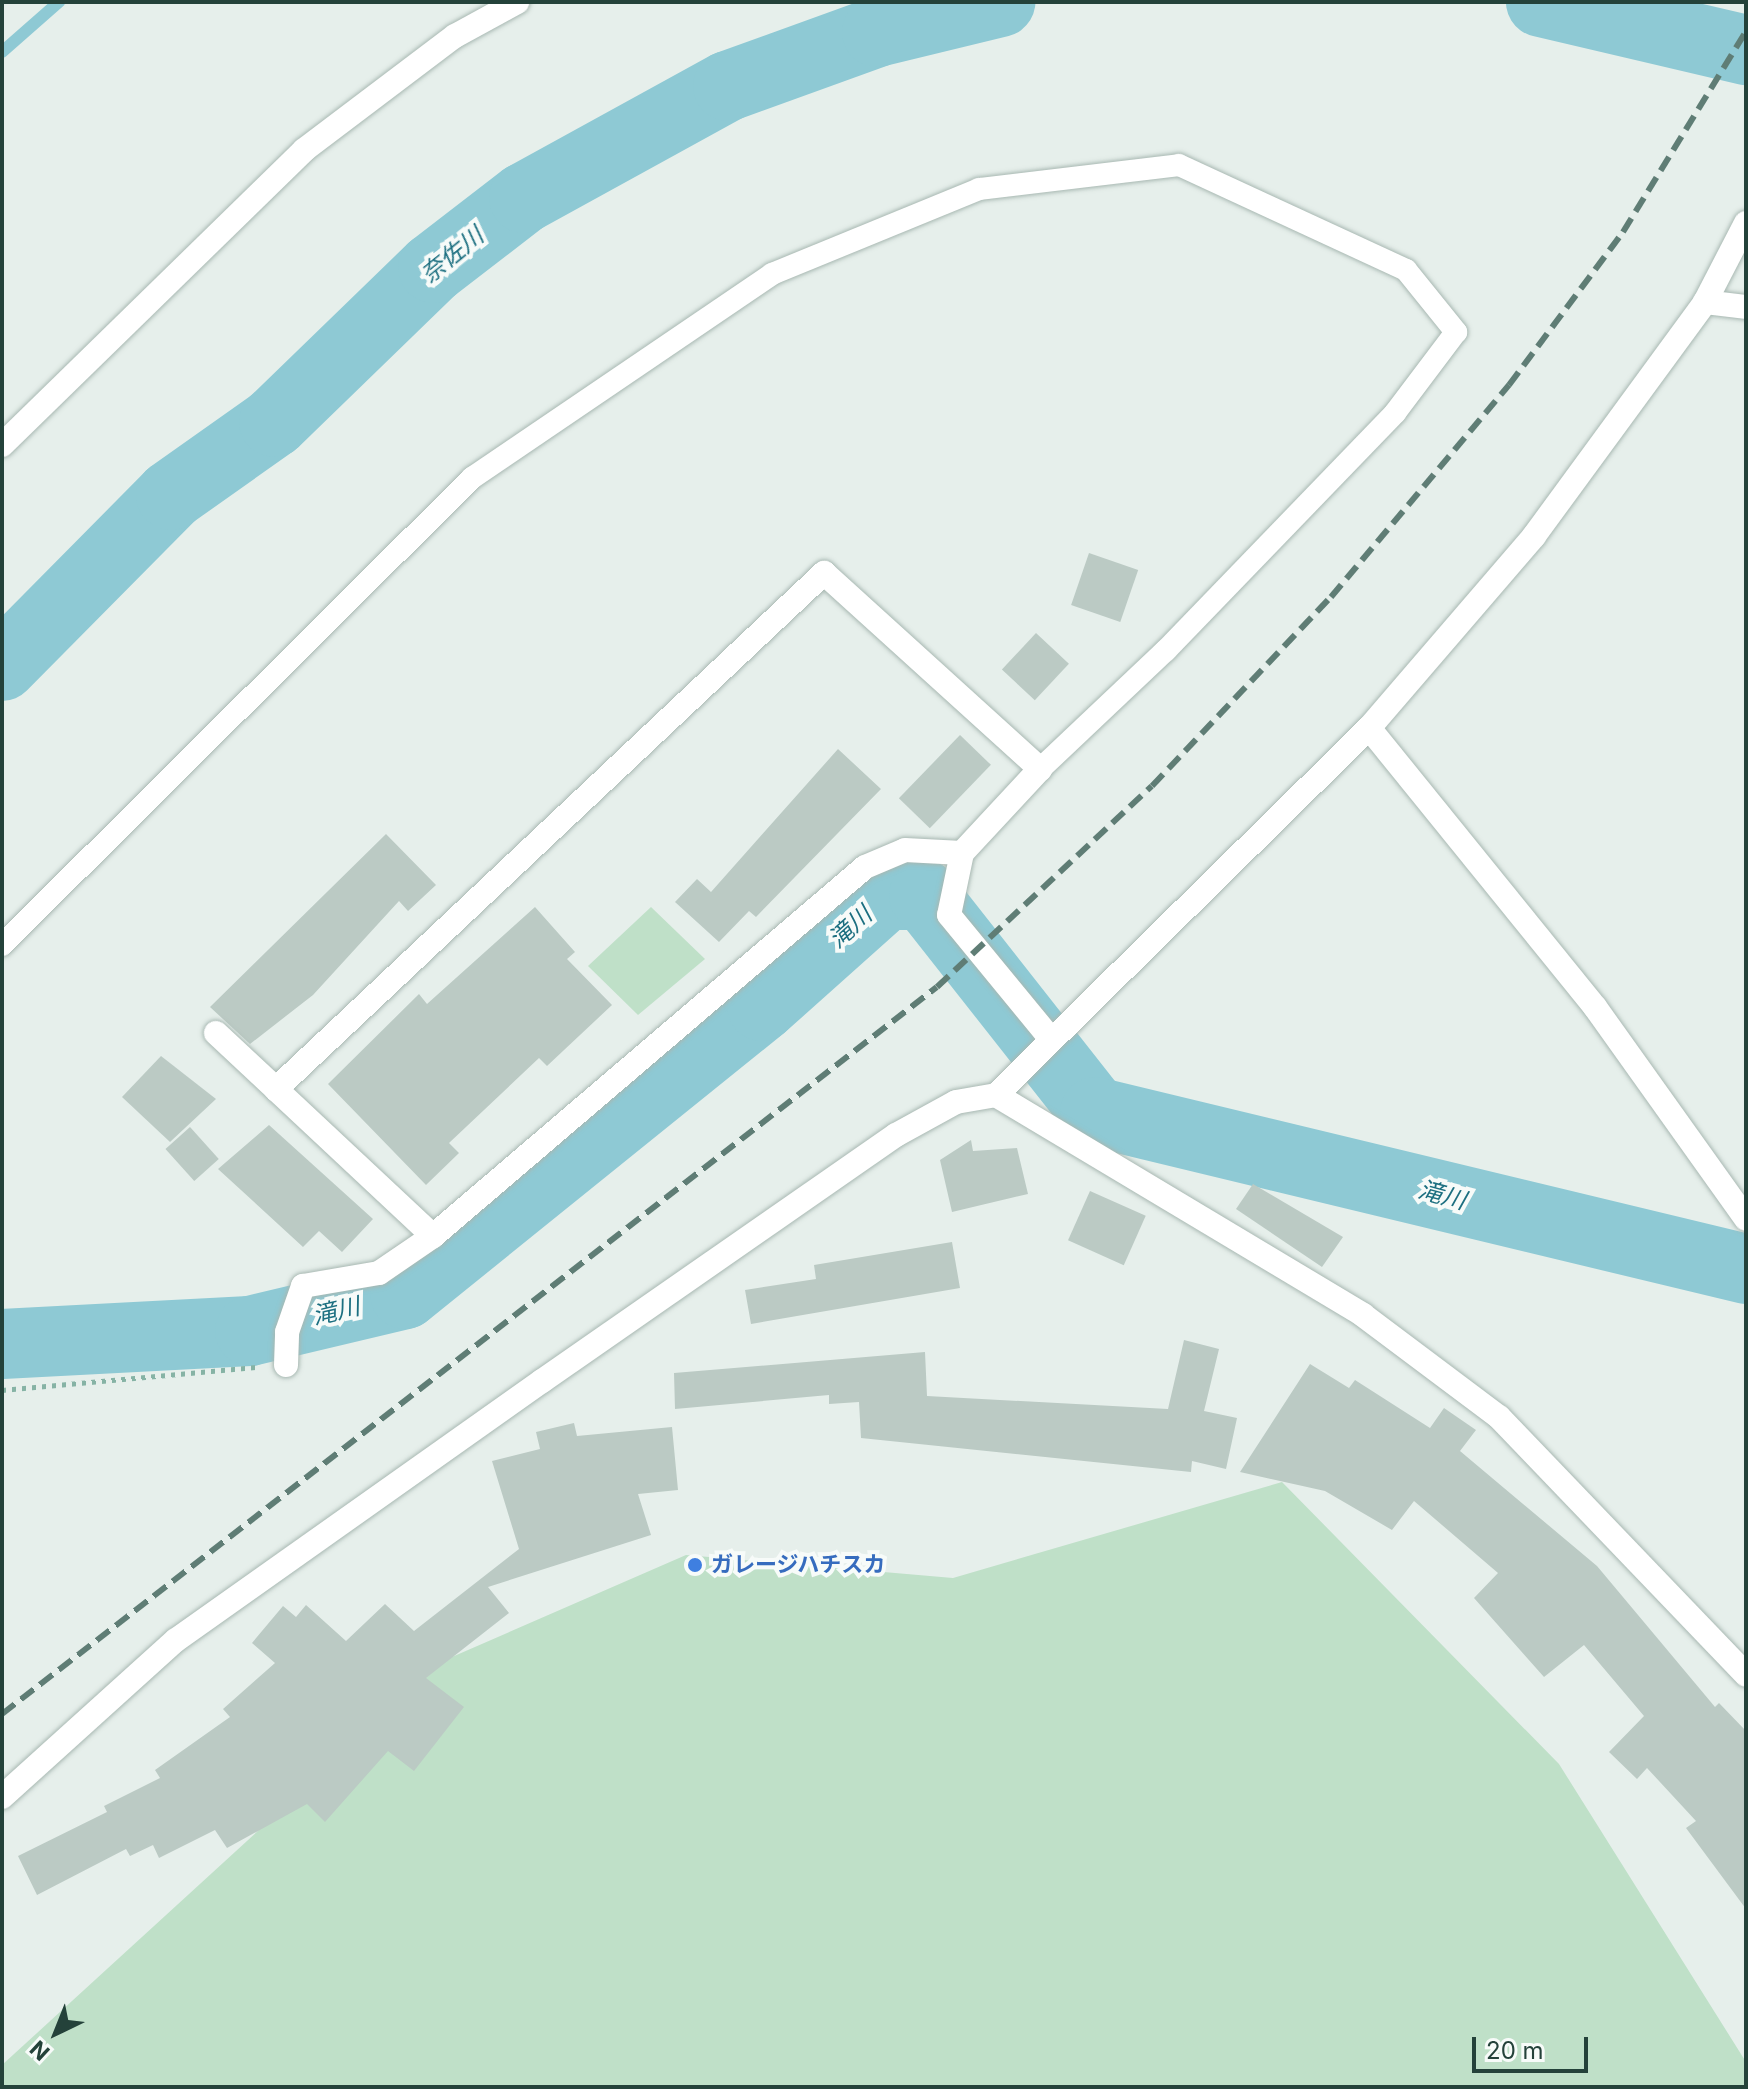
<!DOCTYPE html>
<meta charset="utf-8">
<style>
body{margin:0}
#map{position:relative;width:1748px;height:2089px;overflow:hidden;background:#e6efeb;font-family:Inter,"Noto Sans JP",sans-serif}
div>[style]{position:absolute}
.green>*{inset:0;background:#bfe0c8}
.stream>*{height:12px;margin:-6px;padding:0 6px;transform-origin:6px;border-radius:6px;background:#8ec9d4}
.river>*{height:70px;margin:-35px;padding:0 35px;transform-origin:35px;border-radius:35px;background:#8ec9d4}
.building>*{inset:0;background:#bbcac4;transform-origin:0 0}
.path>*{height:5px;margin-top:-2.5px;transform-origin:0;background:repeating-linear-gradient(90deg,#86b3a5 0 4px,transparent 0 10px)}
.roads{filter:drop-shadow(0 0 2px #a8b8b2) drop-shadow(0 0 2px #a8b8b2)}
.service>*{height:22px;margin:-11px;padding:0 11px;transform-origin:11px;border-radius:11px;background:#fff}
.minor>*{height:24px;margin:-12px;padding:0 12px;transform-origin:12px;border-radius:12px;background:#fff}
.tertiary>*{height:24px;margin:-12px;padding:0 12px;transform-origin:12px;border-radius:12px;background:#fff}
.rail>*{height:6px;margin-top:-3px;transform-origin:0;background:repeating-linear-gradient(90deg,#5f7d75 0 16px,transparent 0 24px)}
.dots>*{width:22px;height:22px;translate:-50% -50%;box-sizing:border-box;border:4px solid #f7fbf9;border-radius:50%}
span{translate:-50% -50%;white-space:nowrap;text-align:center;line-height:1.15;-webkit-text-stroke:8px #f7fbf9;paint-order:stroke}
.shop-label{font-size:22px;color:#366cbe;font-weight:700}
.left{translate:0 -50%;text-align:left}
.water-label{font-size:24px;color:#1c6f80;font-style:italic}
.frame{position:absolute;inset:0;border:4px solid #24423a;pointer-events:none}
.north{position:absolute;left:16px;top:1993px;width:80px;height:80px;-webkit-text-stroke:6px #f7fbf9;paint-order:stroke;rotate:223deg;font-size:22px;font-weight:700;line-height:32px;text-align:center;color:#24423a}
.north::after{content:'';display:block;margin:auto;width:28px;height:36px;background:#24423a;clip-path:polygon(50% 0,100% 100%,50% 72%,0 100%)}
.scale{position:absolute;left:1472px;top:2037px;width:116px;height:36px;box-sizing:border-box;border:4px solid #24423a;border-top:0;padding-left:10px;font-size:24px;line-height:28px;white-space:nowrap;color:#24423a;-webkit-text-stroke:6px #f7fbf9;paint-order:stroke}
</style>
<div id="map">
<div class="green">
<div style="clip-path:polygon(651px 907px,705px 959px,638px 1015px,588px 966px)"></div>
<div style="clip-path:polygon(1282px 1482px,1559px 1764px,1746px 2062px,1746px 2087px,2px 2087px,2px 2065px,445px 1660px,686px 1555px,953px 1578px)"></div>
</div>
<div class="stream">
<div style="left:2px;top:52px;width:76px;rotate:-41.3deg"></div>
</div>
<div class="river">
<div style="left:1541px;top:2px;width:211px;rotate:13.2deg"></div>
<div style="left:2px;top:666px;width:240px;rotate:-45.3deg"></div>
<div style="left:171px;top:495px;width:126px;rotate:-35.3deg"></div>
<div style="left:274px;top:422px;width:221px;rotate:-44.1deg"></div>
<div style="left:433px;top:268px;width:115px;rotate:-37.6deg"></div>
<div style="left:524px;top:198px;width:233px;rotate:-28.8deg"></div>
<div style="left:728px;top:86px;width:158px;rotate:-19.9deg"></div>
<div style="left:877px;top:32px;width:127px;rotate:-13.7deg"></div>
<div style="left:2px;top:1344px;width:248px;rotate:-3deg"></div>
<div style="left:250px;top:1331px;width:159px;rotate:-13.4deg"></div>
<div style="left:405px;top:1294px;width:459px;rotate:-38.9deg"></div>
<div style="left:762px;top:1006px;width:166px;rotate:-41.8deg"></div>
<div style="left:886px;top:895px;width:38px"></div>
<div style="left:924px;top:895px;width:276px;rotate:51.8deg"></div>
<div style="left:1095px;top:1112px;width:670px;rotate:13.56deg"></div>
</div>
<div class="building">
<div style="left:1089px;top:553px;width:52px;height:55px;rotate:19deg"></div>
<div style="left:1036px;top:633px;width:45px;height:50px;rotate:43deg"></div>
<div style="left:960px;top:735px;width:43px;height:88px;rotate:44deg"></div>
<div style="clip-path:polygon(838px 749px,881px 789px,756px 917px,749px 911px,719px 942px,675px 902px,697px 879px,711px 892px)"></div>
<div style="clip-path:polygon(386px 834px,436px 885px,408px 911px,399px 901px,313px 995px,250px 1044px,210px 1007px)"></div>
<div style="clip-path:polygon(535px 907px,575px 952px,567px 959px,612px 1005px,547px 1066px,539px 1058px,449px 1143px,459px 1153px,426px 1185px,328px 1084px,419px 994px,427px 1004px)"></div>
<div style="clip-path:polygon(161px 1056px,216px 1099px,170px 1142px,122px 1097px)"></div>
<div style="clip-path:polygon(269px 1125px,373px 1219px,342px 1252px,319px 1231px,303px 1247px,218px 1169px)"></div>
<div style="left:190px;top:1127px;width:43px;height:33px;rotate:48deg"></div>
<div style="clip-path:polygon(971px 1140px,973px 1151px,1017px 1148px,1028px 1194px,952px 1212px,940px 1160px)"></div>
<div style="clip-path:polygon(1253px 1184px,1343px 1237px,1322px 1267px,1236px 1209px)"></div>
<div style="left:1090px;top:1191px;width:61px;height:54px;rotate:24deg"></div>
<div style="clip-path:polygon(952px 1242px,960px 1288px,751px 1324px,745px 1290px,816px 1279px,814px 1265px)"></div>
<div style="clip-path:polygon(1184px 1340px,1219px 1349px,1204px 1411px,1237px 1418px,1226px 1469px,1192px 1461px,1191px 1472px,861px 1438px,859px 1402px,829px 1404px,829px 1395px,675px 1409px,674px 1373px,925px 1352px,927px 1396px,1168px 1409px)"></div>
<div style="clip-path:polygon(1310px 1364px,1349px 1388px,1355px 1380px,1430px 1428px,1444px 1408px,1476px 1430px,1460px 1451px,1597px 1566px,1715px 1707px,1719px 1703px,1746px 1731px,1746px 1909px,1686px 1828px,1696px 1821px,1647px 1768px,1637px 1779px,1609px 1752px,1644px 1716px,1584px 1645px,1544px 1677px,1474px 1598px,1498px 1573px,1414px 1501px,1392px 1530px,1325px 1491px,1240px 1472px)"></div>
<div style="clip-path:polygon(574px 1423px,577px 1436px,672px 1427px,678px 1490px,638px 1494px,651px 1535px,488px 1587px,509px 1613px,426px 1678px,464px 1707px,414px 1771px,388px 1751px,325px 1822px,307px 1804px,227px 1848px,215px 1830px,159px 1858px,153px 1845px,130px 1856px,126px 1849px,37px 1895px,18px 1856px,107px 1812px,104px 1806px,160px 1778px,155px 1770px,230px 1717px,223px 1709px,275px 1663px,252px 1643px,283px 1606px,296px 1617px,306px 1605px,346px 1641px,385px 1604px,414px 1631px,519px 1549px,492px 1461px,540px 1449px,536px 1432px)"></div>
</div>
<div class="path">
<div style="left:2px;top:1390px;width:255px;rotate:-5.2deg"></div>
</div>
<div class="roads">
<div class="service">
<div style="left:2px;top:945px;width:663px;rotate:-44.82deg"></div>
<div style="left:472px;top:478px;width:363px;rotate:-34.2deg"></div>
<div style="left:772px;top:274px;width:224px;rotate:-22.3deg"></div>
<div style="left:979px;top:189px;width:201px;rotate:-6.8deg"></div>
<div style="left:1179px;top:165px;width:250px;rotate:24.8deg"></div>
<div style="left:1406px;top:270px;width:80px;rotate:51.1deg"></div>
<div style="left:1456px;top:332px;width:101px;rotate:127deg"></div>
<div style="left:1395px;top:413px;width:330px;rotate:134deg"></div>
<div style="left:1166px;top:650px;width:173px;rotate:136.6deg"></div>
</div>
<div class="minor">
<div style="left:1705px;top:302px;width:41px;rotate:7deg"></div>
<div style="left:2px;top:445px;width:422px;rotate:-44.3deg"></div>
<div style="left:304px;top:150px;width:189px;rotate:-37.1deg"></div>
<div style="left:455px;top:36px;width:71px;rotate:-28.7deg"></div>
<div style="left:216px;top:1033px;width:82px;rotate:43deg"></div>
<div style="left:996px;top:1095px;width:428px;rotate:30.9deg"></div>
<div style="left:1363px;top:1315px;width:170px;rotate:36.9deg"></div>
<div style="left:1499px;top:1417px;width:357px;rotate:46.2deg"></div>
<div style="left:433px;top:1236px;width:215px;rotate:-136.9deg"></div>
<div style="left:276px;top:1089px;width:753px;rotate:-43.28deg"></div>
<div style="left:824px;top:573px;width:292px;rotate:42.2deg"></div>
<div style="left:1040px;top:769px;width:115px;rotate:132.9deg"></div>
<div style="left:962px;top:853px;width:63px;rotate:101.8deg"></div>
<div style="left:949px;top:915px;width:161px;rotate:50.6deg"></div>
<div style="left:286px;top:1365px;width:33px;rotate:-88deg"></div>
<div style="left:287px;top:1332px;width:49px;rotate:-70.8deg"></div>
<div style="left:303px;top:1286px;width:77px;rotate:-9.7deg"></div>
<div style="left:379px;top:1273px;width:65px;rotate:-34.4deg"></div>
<div style="left:433px;top:1236px;width:568px;rotate:-40.5deg"></div>
<div style="left:865px;top:867px;width:43px;rotate:-23deg"></div>
<div style="left:905px;top:850px;width:57px;rotate:3deg"></div>
</div>
<div class="tertiary">
<div style="left:1369px;top:728px;width:359px;rotate:51deg"></div>
<div style="left:1595px;top:1007px;width:260px;rotate:54.5deg"></div>
<div style="left:2px;top:1797px;width:234px;rotate:-42.1deg"></div>
<div style="left:176px;top:1640px;width:448px;rotate:-35.3deg"></div>
<div style="left:542px;top:1381px;width:431px;rotate:-34.8deg"></div>
<div style="left:896px;top:1135px;width:68px;rotate:-28.8deg"></div>
<div style="left:956px;top:1102px;width:41px;rotate:-9.9deg"></div>
<div style="left:996px;top:1095px;width:523px;rotate:-44.54deg"></div>
<div style="left:1369px;top:728px;width:253px;rotate:-49.3deg"></div>
<div style="left:1534px;top:536px;width:290px;rotate:-53.8deg"></div>
<div style="left:1705px;top:302px;width:89px;rotate:-62.6deg"></div>
</div>
</div>
<div class="rail">
<div style="left:2px;top:1714px;width:1184px;rotate:-37.87deg"></div>
<div style="left:937px;top:987px;width:294px;rotate:-43.1deg"></div>
<div style="left:1152px;top:786px;width:260px;rotate:-46.6deg"></div>
<div style="left:1331px;top:597px;width:277px;rotate:-50deg"></div>
<div style="left:1509px;top:385px;width:191px;rotate:-53.3deg"></div>
<div style="left:1623px;top:232px;width:236px;rotate:-58.5deg"></div>
</div>
<div class="dots">
<div style="left:695px;top:1565px;background:#3f7fe0"></div>
</div>
<div class="shop-label">
<span class="left" style="left:711px;top:1565px">ガレージハチスカ</span>
</div>
<div class="water-label">
<span style="left:452px;top:255px;rotate:-39deg">奈佐川</span>
<span style="left:850px;top:927px;rotate:-42deg">滝川</span>
<span style="left:1442px;top:1195px;rotate:15deg">滝川</span>
<span style="left:336px;top:1311px;rotate:-13deg">滝川</span>
</div>
<div class="frame"></div>
<div class="north">N</div>
<div class="scale">20 m</div>
</div>
